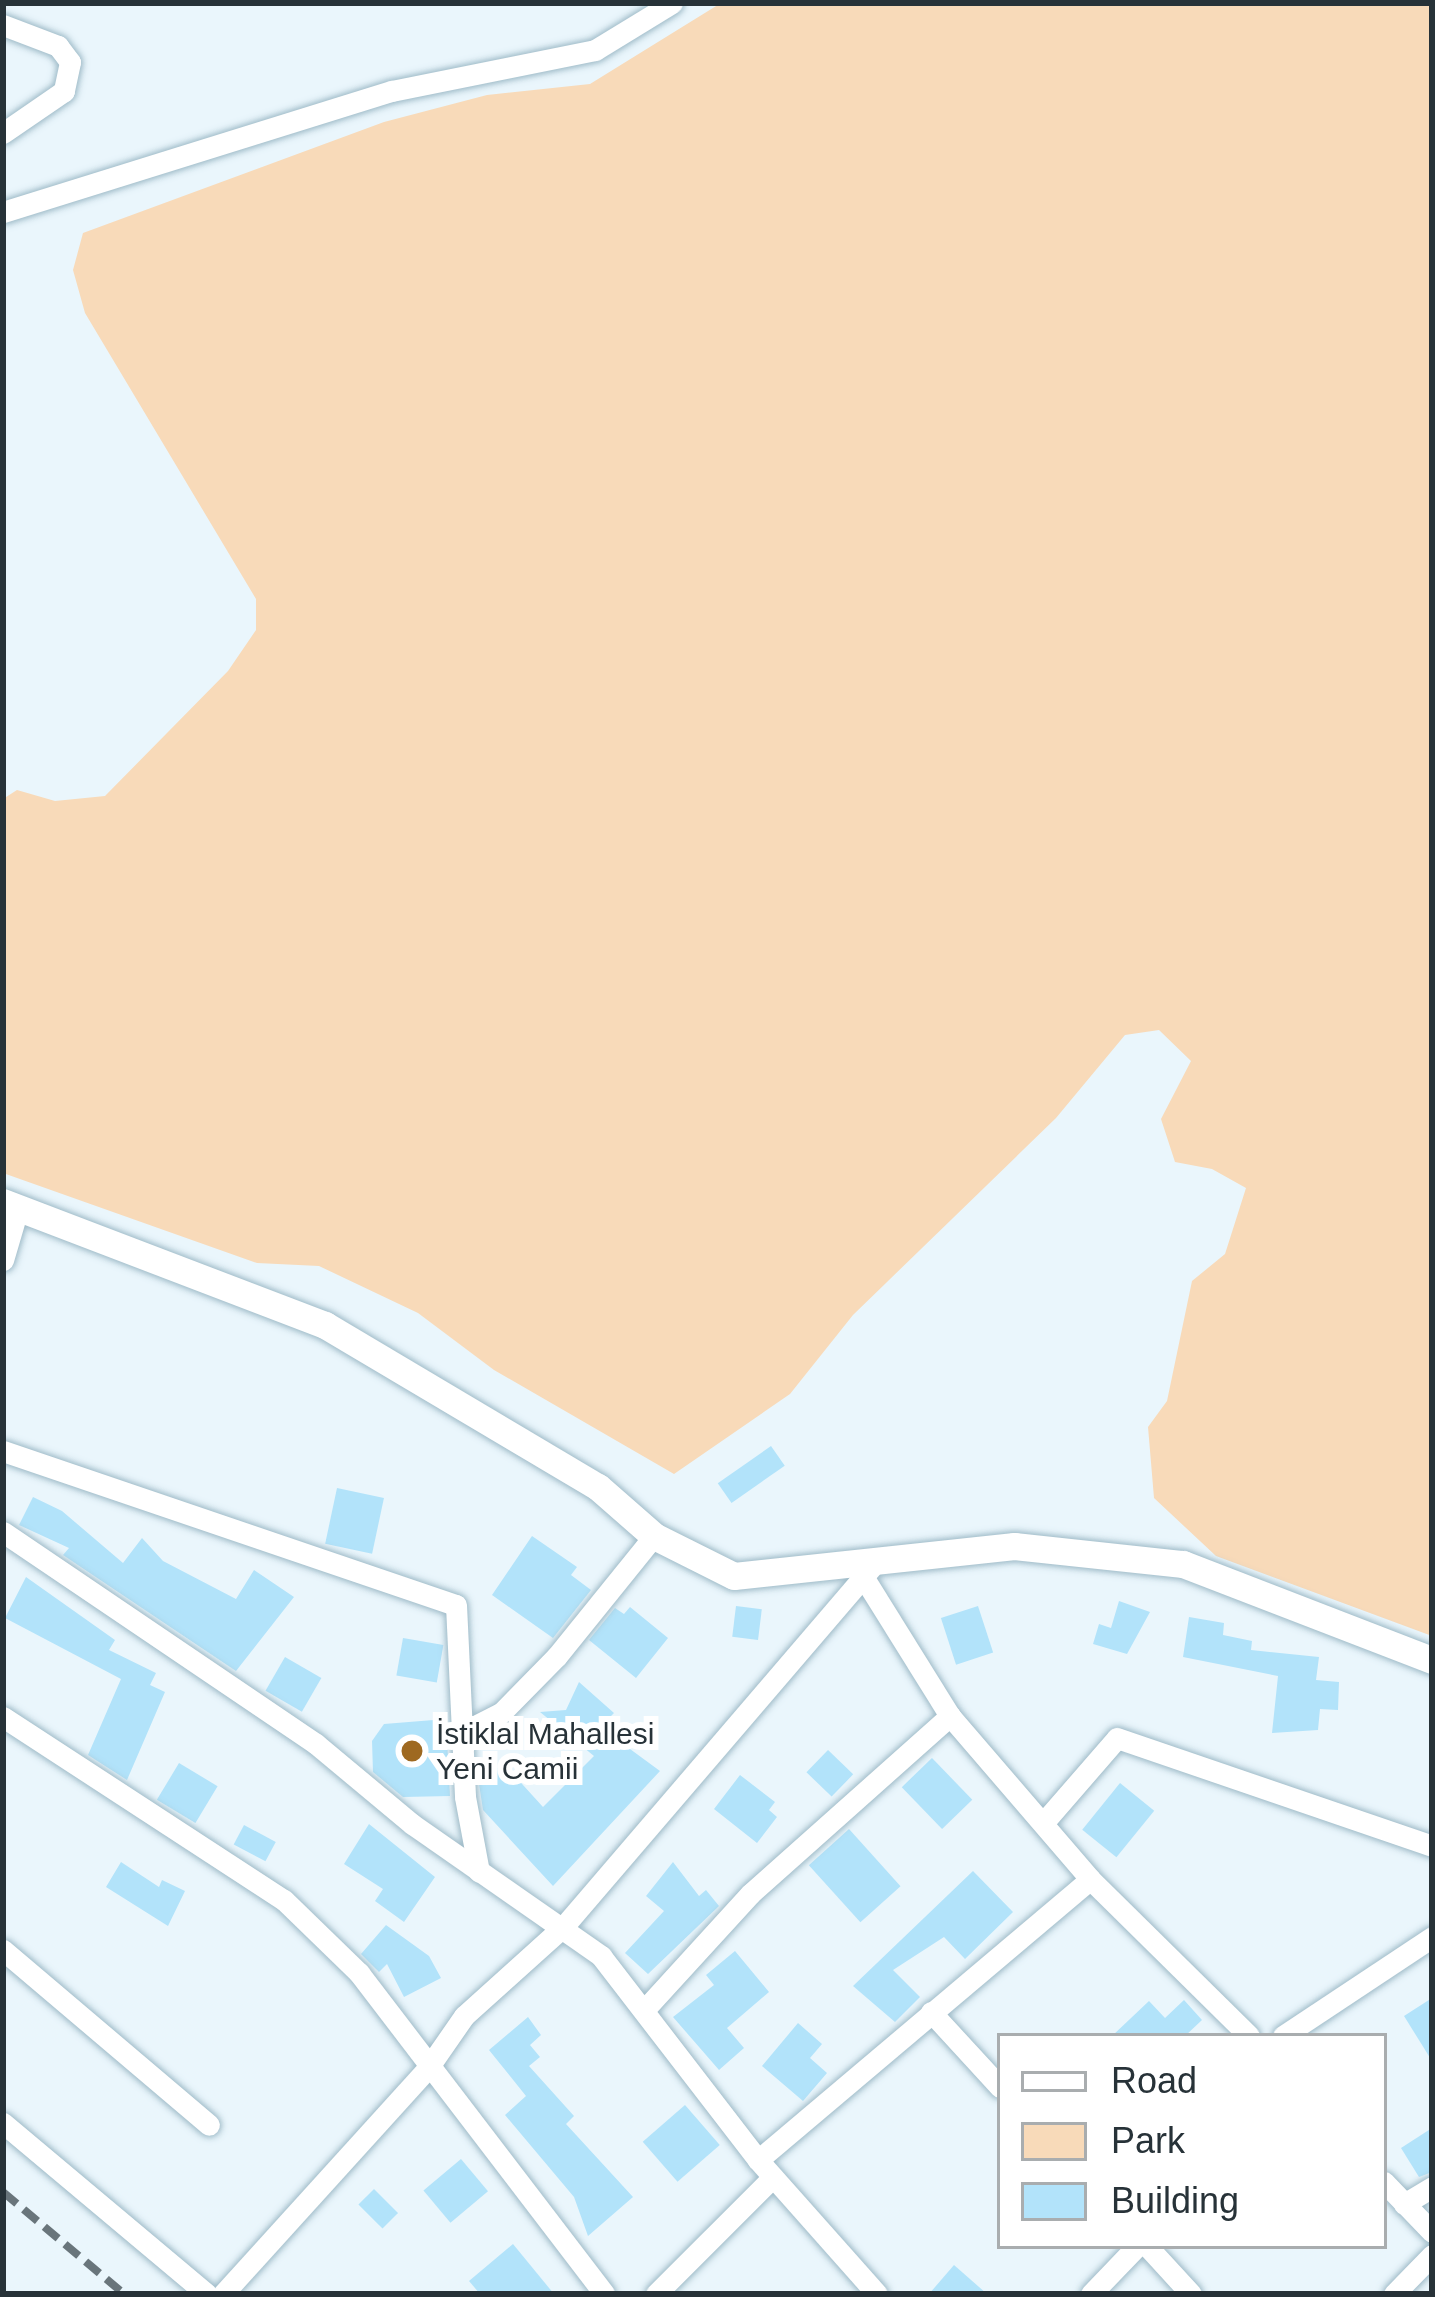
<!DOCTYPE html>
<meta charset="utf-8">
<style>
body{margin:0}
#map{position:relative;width:1435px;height:2297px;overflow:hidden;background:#eaf6fc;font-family:Helvetica,sans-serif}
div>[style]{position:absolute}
.green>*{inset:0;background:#f8dab9}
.building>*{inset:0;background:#b2e3fa;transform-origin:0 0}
.roads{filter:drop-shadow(0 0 3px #9fbbc8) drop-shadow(0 0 3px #9fbbc8)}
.street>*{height:21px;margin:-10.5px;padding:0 10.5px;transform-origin:10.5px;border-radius:10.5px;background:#fff}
.secondary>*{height:27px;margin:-13.5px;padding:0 13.5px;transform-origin:13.5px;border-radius:13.5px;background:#fff}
.rail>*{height:8px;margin-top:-4px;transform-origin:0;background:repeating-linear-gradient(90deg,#69757b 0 18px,transparent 0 27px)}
.dots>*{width:33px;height:33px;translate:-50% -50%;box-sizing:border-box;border:6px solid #fff;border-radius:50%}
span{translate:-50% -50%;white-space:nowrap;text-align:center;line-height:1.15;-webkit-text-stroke:12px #fff;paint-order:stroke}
.poi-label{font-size:30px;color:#273238}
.left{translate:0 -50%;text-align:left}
.frame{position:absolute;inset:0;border:6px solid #273238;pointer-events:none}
.legend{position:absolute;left:997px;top:2033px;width:390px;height:216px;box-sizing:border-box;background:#fff;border:3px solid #a9adaf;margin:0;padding:15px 21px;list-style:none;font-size:36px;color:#273238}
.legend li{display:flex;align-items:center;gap:24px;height:60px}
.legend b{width:60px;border:3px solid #a9adaf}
</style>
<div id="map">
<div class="green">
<div style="clip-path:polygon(721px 3px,1432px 3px,1432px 1636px,1216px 1556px,1154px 1498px,1148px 1427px,1167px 1401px,1192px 1281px,1225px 1254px,1246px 1188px,1212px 1169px,1175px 1162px,1161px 1119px,1191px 1061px,1159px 1030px,1125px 1035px,1056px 1118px,853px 1315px,790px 1394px,674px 1474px,494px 1370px,418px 1313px,319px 1266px,257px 1263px,3px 1173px,3px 799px,17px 790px,55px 801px,105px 796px,228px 671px,256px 630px,256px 599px,85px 313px,73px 270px,83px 233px,384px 122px,487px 95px,590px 84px)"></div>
</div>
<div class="building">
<div style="left:771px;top:1446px;width:24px;height:65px;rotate:55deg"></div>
<div style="left:337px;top:1488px;width:48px;height:57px;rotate:12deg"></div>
<div style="clip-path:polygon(33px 1497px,62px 1511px,123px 1563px,142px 1538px,163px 1561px,236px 1599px,254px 1570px,294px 1597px,236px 1671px,63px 1555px,69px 1548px,19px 1525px)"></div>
<div style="clip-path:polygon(532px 1536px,577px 1567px,571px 1575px,591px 1590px,553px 1638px,492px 1595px)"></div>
<div style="clip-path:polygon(26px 1577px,115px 1640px,109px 1650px,156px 1673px,150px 1685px,165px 1692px,127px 1780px,88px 1755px,121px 1679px,5px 1618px)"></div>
<div style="clip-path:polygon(1119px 1601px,1150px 1612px,1127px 1654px,1093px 1644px,1099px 1624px,1111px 1628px)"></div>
<div style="left:736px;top:1606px;width:26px;height:31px;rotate:7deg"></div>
<div style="left:978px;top:1606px;width:49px;height:39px;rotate:72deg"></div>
<div style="clip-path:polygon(630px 1607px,668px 1638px,636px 1678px,589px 1640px,615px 1608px,624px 1614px)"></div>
<div style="clip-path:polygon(1189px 1617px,1224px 1623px,1223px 1635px,1252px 1641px,1251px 1650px,1319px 1657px,1316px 1680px,1339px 1682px,1338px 1710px,1320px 1709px,1318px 1730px,1272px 1733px,1278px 1676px,1183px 1657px)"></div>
<div style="left:403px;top:1638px;width:41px;height:38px;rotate:10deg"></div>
<div style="left:285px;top:1657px;width:42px;height:39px;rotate:30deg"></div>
<div style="clip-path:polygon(579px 1682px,614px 1713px,600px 1727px,660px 1771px,553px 1886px,483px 1810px,479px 1784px,503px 1763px,543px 1807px,594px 1756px,540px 1712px,566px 1710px)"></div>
<div style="clip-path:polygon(446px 1719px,450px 1796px,403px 1797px,373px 1772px,372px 1741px,384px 1724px)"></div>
<div style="left:828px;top:1750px;width:35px;height:31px;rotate:44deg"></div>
<div style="left:932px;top:1758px;width:58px;height:42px;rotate:46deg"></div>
<div style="left:179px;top:1763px;width:45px;height:43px;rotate:31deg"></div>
<div style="clip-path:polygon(740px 1775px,775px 1802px,769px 1810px,777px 1817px,757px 1843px,714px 1809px)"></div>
<div style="left:1120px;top:1783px;width:44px;height:60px;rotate:39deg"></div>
<div style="clip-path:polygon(369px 1824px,435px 1877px,404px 1922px,375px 1901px,383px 1889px,344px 1864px)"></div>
<div style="left:244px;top:1825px;width:36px;height:22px;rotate:28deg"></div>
<div style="left:849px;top:1829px;width:77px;height:54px;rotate:48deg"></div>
<div style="clip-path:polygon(121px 1862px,159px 1887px,162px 1880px,185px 1891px,168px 1926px,106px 1887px)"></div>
<div style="clip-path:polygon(673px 1862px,699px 1896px,706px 1890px,719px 1906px,648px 1974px,625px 1953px,664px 1911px,646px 1896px)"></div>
<div style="clip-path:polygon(973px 1871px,1013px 1912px,965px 1959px,944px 1937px,893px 1970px,920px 1997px,895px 2022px,853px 1986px)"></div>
<div style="clip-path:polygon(386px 1925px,429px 1956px,441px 1978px,404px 1997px,387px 1964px,379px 1972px,361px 1954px)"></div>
<div style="clip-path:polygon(735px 1951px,769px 1992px,727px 2028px,744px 2048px,719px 2070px,673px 2017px,714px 1985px,706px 1975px)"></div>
<div style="clip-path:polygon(1432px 1998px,1432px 2061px,1404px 2016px)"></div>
<div style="clip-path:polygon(1184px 2000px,1202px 2020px,1185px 2036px,1112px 2036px,1149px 2001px,1165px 2018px)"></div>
<div style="clip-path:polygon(528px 2017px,541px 2035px,530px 2045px,540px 2057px,529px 2066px,574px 2116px,566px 2124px,633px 2197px,588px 2236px,574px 2197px,505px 2115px,526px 2096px,489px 2050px)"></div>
<div style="clip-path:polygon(798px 2023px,822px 2044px,810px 2058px,827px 2073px,803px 2101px,762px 2066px)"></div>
<div style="left:685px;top:2105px;width:53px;height:56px;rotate:49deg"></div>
<div style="clip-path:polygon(1432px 2128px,1432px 2172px,1419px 2177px,1401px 2148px)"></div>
<div style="left:461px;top:2159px;width:42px;height:49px;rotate:50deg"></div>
<div style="left:374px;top:2189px;width:34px;height:22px;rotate:45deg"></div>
<div style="clip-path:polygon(513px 2244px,554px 2294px,480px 2294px,469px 2281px)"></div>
<div style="clip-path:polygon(954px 2265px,987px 2294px,929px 2294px)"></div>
</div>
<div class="roads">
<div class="street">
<div style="left:3px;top:25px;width:59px;rotate:20.9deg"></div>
<div style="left:58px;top:46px;width:20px;rotate:53deg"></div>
<div style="left:70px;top:62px;width:30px;rotate:102deg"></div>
<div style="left:64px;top:91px;width:74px;rotate:145.5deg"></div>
<div style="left:3px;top:212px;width:407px;rotate:-17.3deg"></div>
<div style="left:392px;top:91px;width:207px;rotate:-11.4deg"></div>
<div style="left:595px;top:50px;width:90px;rotate:-31.4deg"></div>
<div style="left:3px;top:1260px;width:53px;rotate:-73.6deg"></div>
<div style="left:3px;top:1451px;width:478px;rotate:18.8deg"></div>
<div style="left:456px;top:1605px;width:192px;rotate:87.3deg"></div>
<div style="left:465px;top:1797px;width:76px;rotate:79.4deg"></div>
<div style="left:3px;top:1532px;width:378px;rotate:34.1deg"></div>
<div style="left:316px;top:1744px;width:125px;rotate:39.8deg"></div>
<div style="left:412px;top:1824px;width:231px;rotate:34.9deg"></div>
<div style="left:601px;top:1956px;width:257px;rotate:52.4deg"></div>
<div style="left:758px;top:2160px;width:179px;rotate:48.4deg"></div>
<div style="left:864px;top:1578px;width:163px;rotate:58.1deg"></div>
<div style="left:950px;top:1716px;width:215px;rotate:49.3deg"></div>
<div style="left:1090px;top:1879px;width:223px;rotate:44.6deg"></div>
<div style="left:3px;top:1717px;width:335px;rotate:33.1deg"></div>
<div style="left:284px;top:1900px;width:105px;rotate:44.2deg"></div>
<div style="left:359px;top:1973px;width:404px;rotate:52.6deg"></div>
<div style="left:467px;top:1730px;width:38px;rotate:-27deg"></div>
<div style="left:501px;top:1713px;width:80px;rotate:-45.5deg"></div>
<div style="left:557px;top:1656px;width:154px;rotate:-51.1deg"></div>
<div style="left:1044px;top:1822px;width:111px;rotate:-49deg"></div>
<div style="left:1117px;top:1738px;width:333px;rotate:18.9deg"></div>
<div style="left:3px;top:1950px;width:270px;rotate:40.3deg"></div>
<div style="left:645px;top:2009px;width:156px;rotate:-47.6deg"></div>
<div style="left:750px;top:1894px;width:268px;rotate:-41.7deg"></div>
<div style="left:931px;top:2012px;width:102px;rotate:47.4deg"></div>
<div style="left:1283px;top:2036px;width:179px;rotate:-33.6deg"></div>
<div style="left:3px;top:2123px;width:266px;rotate:40deg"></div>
<div style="left:758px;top:2160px;width:435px;rotate:-40.2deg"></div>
<div style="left:1384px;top:2182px;width:69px;rotate:46.2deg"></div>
<div style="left:1404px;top:2204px;width:33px;rotate:-31deg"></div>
<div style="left:1147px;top:2246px;width:65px;rotate:47.5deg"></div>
<div style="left:223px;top:2294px;width:305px;rotate:-47.8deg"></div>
<div style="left:428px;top:2068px;width:63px;rotate:-55.3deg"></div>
<div style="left:464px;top:2016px;width:135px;rotate:-42deg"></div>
<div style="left:564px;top:1926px;width:484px;rotate:-49.4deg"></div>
<div style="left:656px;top:2294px;width:165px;rotate:-45deg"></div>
<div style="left:1091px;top:2294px;width:66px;rotate:-46.2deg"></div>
<div style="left:1394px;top:2294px;width:54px;rotate:-45.7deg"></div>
</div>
<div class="secondary">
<div style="left:3px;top:1202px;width:345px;rotate:20.9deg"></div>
<div style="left:325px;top:1325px;width:317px;rotate:30.7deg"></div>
<div style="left:598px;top:1487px;width:74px;rotate:41.2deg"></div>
<div style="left:654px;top:1536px;width:89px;rotate:26.6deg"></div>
<div style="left:734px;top:1576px;width:282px;rotate:-6.1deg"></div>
<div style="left:1014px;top:1546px;width:170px;rotate:6.1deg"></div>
<div style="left:1183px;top:1564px;width:267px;rotate:21.1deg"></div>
</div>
</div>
<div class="rail">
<div style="left:3px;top:2192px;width:158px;rotate:40.1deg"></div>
</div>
<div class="dots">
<div style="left:412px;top:1751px;background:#9e6921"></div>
</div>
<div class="poi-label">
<span class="left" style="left:436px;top:1751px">İstiklal Mahallesi<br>Yeni Camii</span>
</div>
<div class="frame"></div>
<ul class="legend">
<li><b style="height:15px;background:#fff"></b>Road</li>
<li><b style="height:33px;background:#f8dab9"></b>Park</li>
<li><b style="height:33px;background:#b2e3fa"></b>Building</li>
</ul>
</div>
